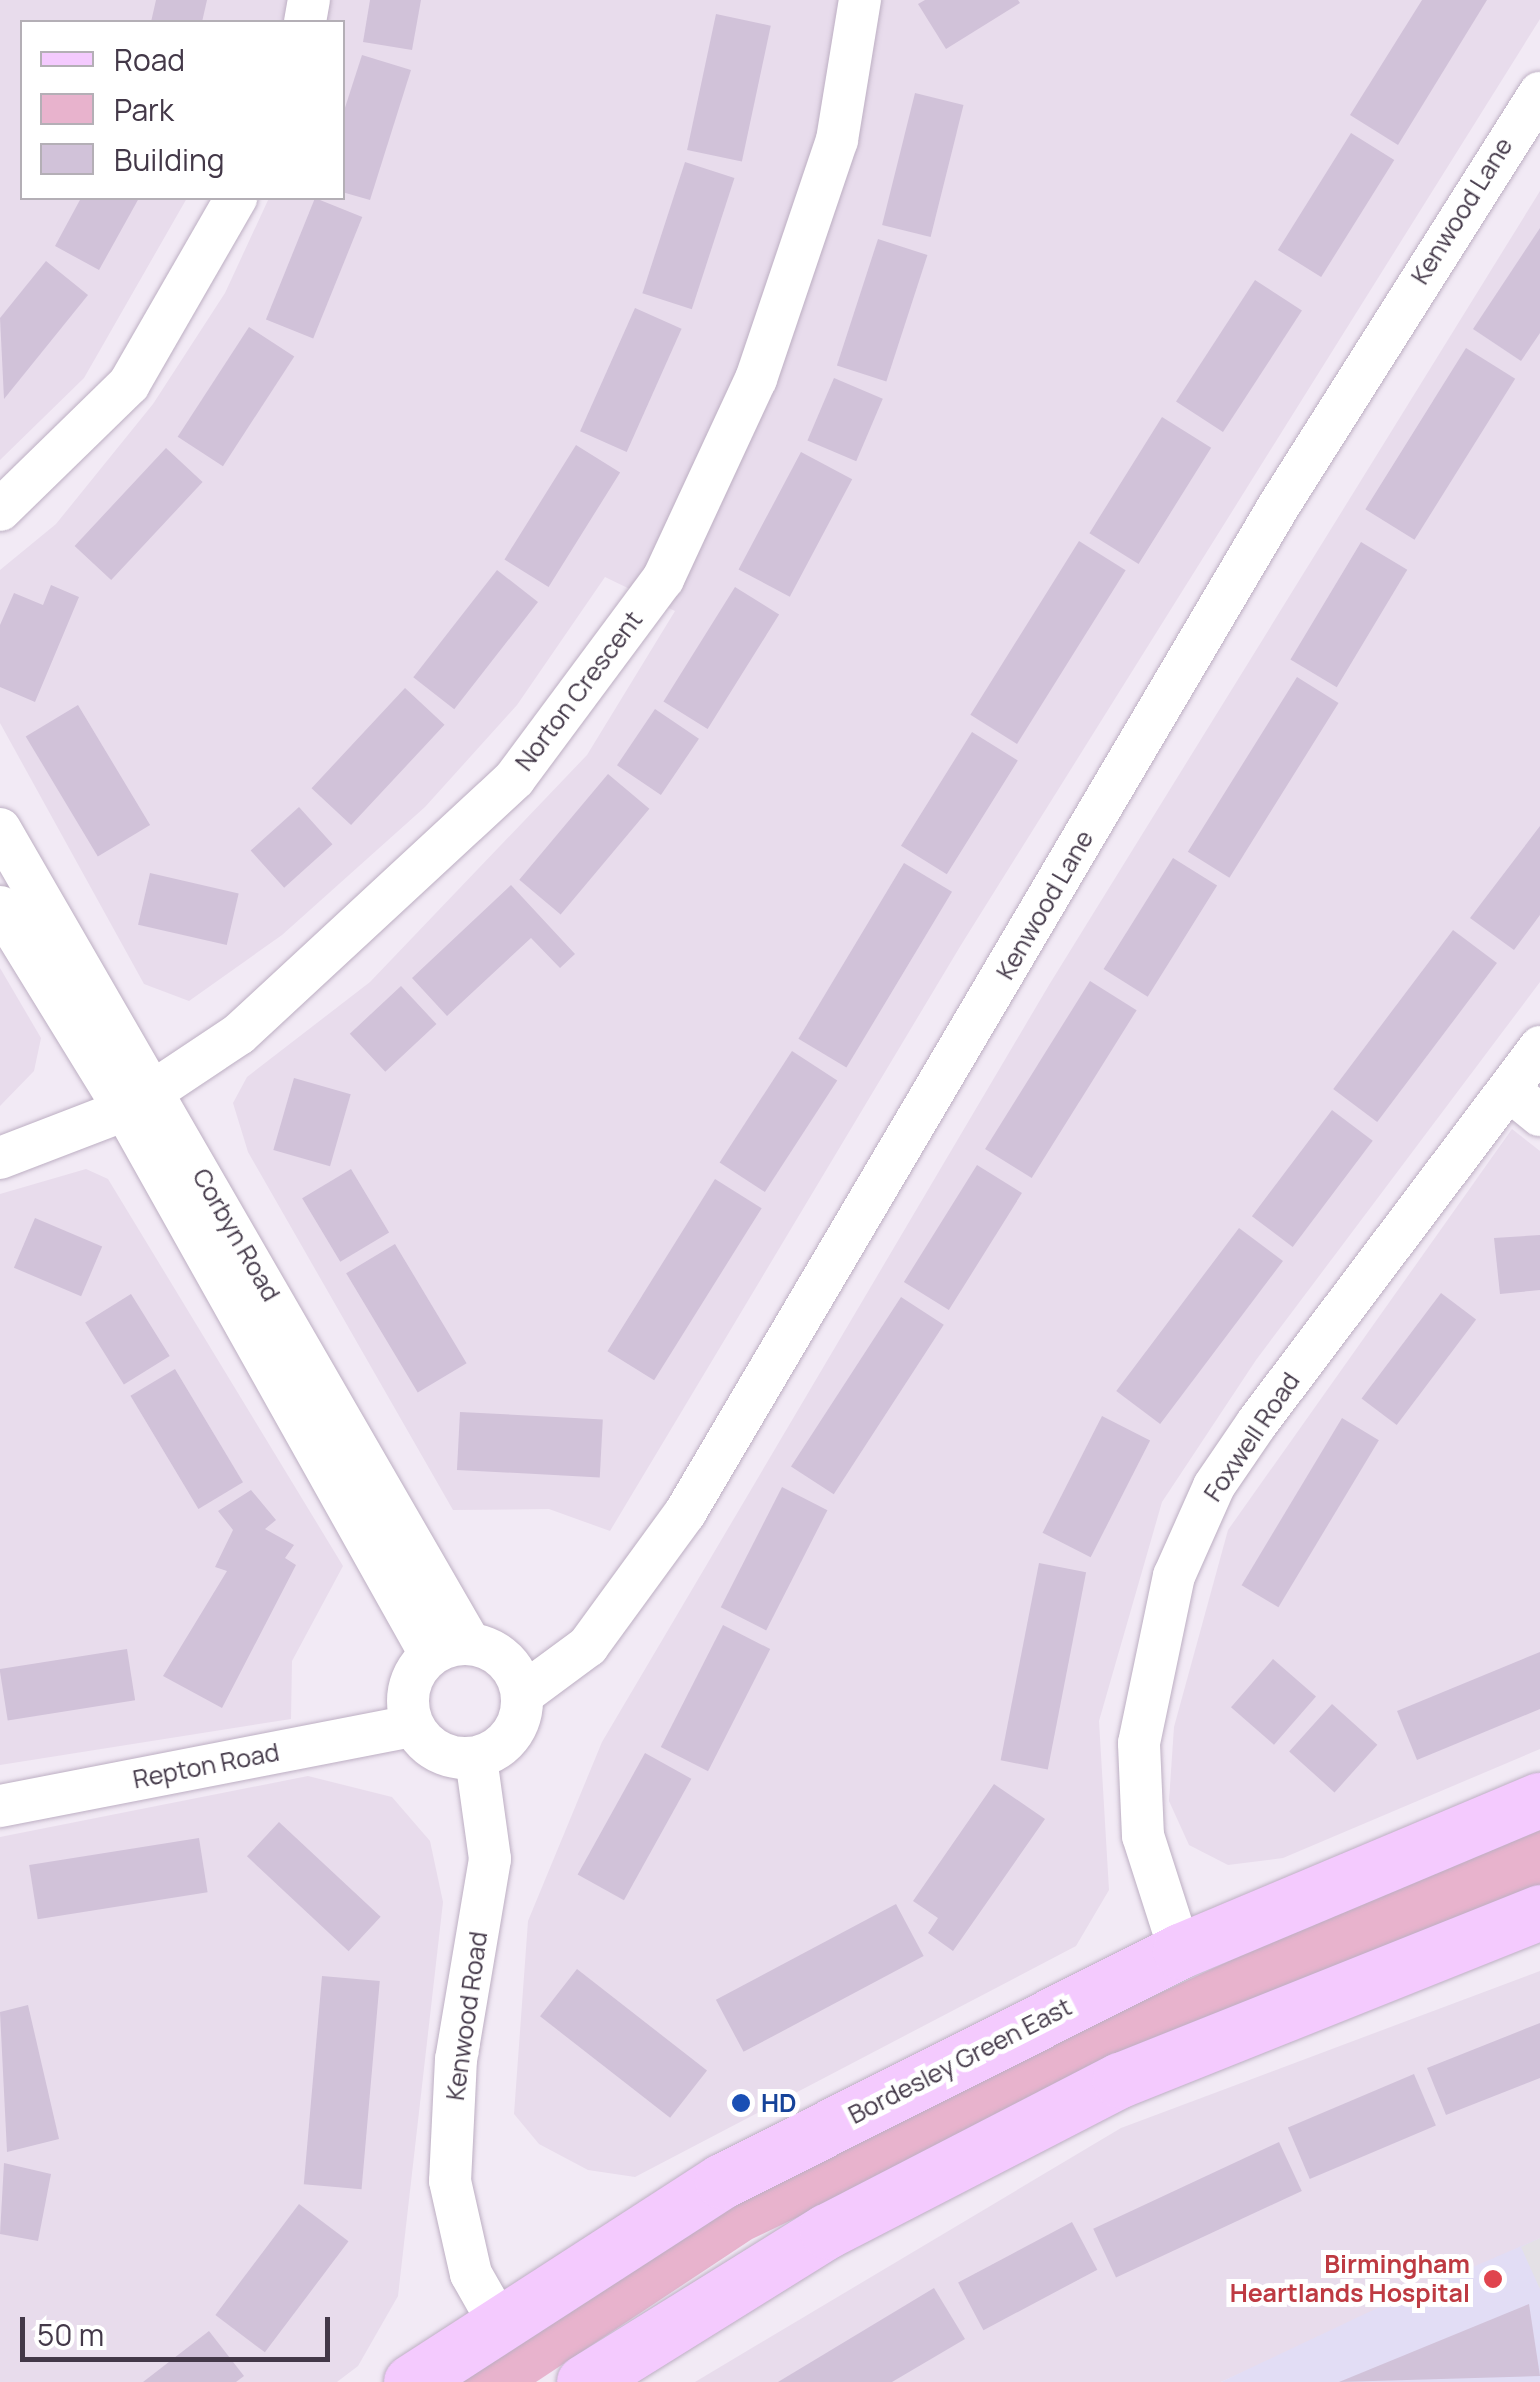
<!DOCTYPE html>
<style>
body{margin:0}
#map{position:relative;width:1540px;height:2382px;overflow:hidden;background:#f2eaf5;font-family:Manrope,sans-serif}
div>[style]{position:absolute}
.residential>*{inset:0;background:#e8dcec}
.medical>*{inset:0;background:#e2ddf5}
.green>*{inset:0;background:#e8b3cd}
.parking>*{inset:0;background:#e4e1e6}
.building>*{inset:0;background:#d1c2d9;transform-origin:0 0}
.roads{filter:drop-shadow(0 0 2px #bdafc3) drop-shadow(0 0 2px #bdafc3)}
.minor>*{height:42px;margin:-21px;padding:0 21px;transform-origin:21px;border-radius:21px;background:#fff}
.minor>.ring{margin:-21px;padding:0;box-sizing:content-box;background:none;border:42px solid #fff;border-radius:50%}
.secondary>*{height:55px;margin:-27.5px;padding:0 27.5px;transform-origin:27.5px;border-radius:27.5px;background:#f4cafe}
.dots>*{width:28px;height:28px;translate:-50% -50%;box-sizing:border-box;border:5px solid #fff;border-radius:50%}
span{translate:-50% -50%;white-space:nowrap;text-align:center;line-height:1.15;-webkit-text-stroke:10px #fff;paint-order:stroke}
.street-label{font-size:25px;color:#433848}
.transit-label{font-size:25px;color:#164399;font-weight:700}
.left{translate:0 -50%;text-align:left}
.health-label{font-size:25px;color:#be3a42;font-weight:700}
.right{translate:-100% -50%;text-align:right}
.legend{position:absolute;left:20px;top:20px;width:325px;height:180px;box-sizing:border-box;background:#fff;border:2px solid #b4afb6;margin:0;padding:12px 18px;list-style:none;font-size:30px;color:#433848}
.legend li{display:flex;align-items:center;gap:20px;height:50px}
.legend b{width:50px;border:2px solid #b4afb6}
.scale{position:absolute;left:20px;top:2317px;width:310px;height:45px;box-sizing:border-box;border:5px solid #433848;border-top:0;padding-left:12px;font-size:30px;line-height:35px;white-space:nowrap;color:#433848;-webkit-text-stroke:8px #fff;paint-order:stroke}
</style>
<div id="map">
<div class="residential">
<div style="clip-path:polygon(0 0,1540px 0,1540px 19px,961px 945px,610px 1531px,549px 1509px,453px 1510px,248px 1152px,233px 1103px,247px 1077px,370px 982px,587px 755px,675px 611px,605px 577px,517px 705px,425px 807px,282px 935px,189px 1001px,144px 984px,0 723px,0 570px,56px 524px,153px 404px,225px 293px,269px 198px,342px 198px,342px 22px,22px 22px,22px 198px,187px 198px,84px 378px,0 460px)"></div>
<div style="clip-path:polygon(1540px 191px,1540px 982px,1256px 1360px,1162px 1502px,1099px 1721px,1109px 1890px,1076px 1946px,635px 2177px,588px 2170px,539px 2144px,514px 2114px,528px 1921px,602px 1742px,1049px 985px)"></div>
<div style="clip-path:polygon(0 968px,41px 1038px,34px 1071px,0 1106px)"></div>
<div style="clip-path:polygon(1512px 1129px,1540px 1151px,1540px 1749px,1283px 1858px,1228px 1865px,1189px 1845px,1169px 1801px,1174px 1727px,1228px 1530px)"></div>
<div style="clip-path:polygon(86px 1169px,108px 1179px,343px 1566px,292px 1661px,291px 1719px,0 1765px,0 1194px)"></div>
<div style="clip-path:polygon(308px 1776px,392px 1797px,430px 1841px,443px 1902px,398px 2296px,358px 2366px,337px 2382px,0 2382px,0 1837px)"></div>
<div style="clip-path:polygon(1540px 1971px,1540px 2238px,1521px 2247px,1221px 2382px,695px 2382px,1121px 2128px)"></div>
</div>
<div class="medical">
<div style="clip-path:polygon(1540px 2238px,1540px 2382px,1221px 2382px,1371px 2311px)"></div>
</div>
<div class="green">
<div style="clip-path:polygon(1540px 1829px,1540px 1885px,1170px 2038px,752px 2239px,536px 2382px,453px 2382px,833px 2144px,1420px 1873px)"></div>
</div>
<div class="parking">
<div style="clip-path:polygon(1540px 2238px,1540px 2289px,1521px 2247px)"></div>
</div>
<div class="building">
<div style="clip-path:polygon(156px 0,207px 0,202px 22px,151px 22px)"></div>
<div style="clip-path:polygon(370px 0,421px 0,412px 50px,363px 42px)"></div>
<div style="clip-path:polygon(925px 0,1018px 0,1020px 3px,946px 49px,918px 4px)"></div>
<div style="clip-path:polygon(1422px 0,1487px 0,1398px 145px,1350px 115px)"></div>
<div style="left:716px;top:14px;width:56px;height:139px;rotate:12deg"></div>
<div style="clip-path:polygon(362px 55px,411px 70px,370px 200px,342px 192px,342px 117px)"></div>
<div style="left:915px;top:93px;width:50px;height:136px;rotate:14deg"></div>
<div style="left:1351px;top:133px;width:51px;height:138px;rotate:32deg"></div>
<div style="left:685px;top:162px;width:52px;height:138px;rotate:18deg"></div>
<div style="clip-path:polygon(81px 198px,139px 198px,99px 270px,55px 246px)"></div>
<div style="left:315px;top:198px;width:51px;height:131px;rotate:22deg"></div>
<div style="clip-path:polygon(1540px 228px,1540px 333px,1521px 361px,1473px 329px)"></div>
<div style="left:878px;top:239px;width:52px;height:133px;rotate:18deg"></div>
<div style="clip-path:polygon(46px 261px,88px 295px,4px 399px,0 318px)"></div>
<div style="left:1255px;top:280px;width:56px;height:145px;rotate:33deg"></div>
<div style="left:635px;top:308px;width:51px;height:135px;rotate:24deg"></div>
<div style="left:249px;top:327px;width:54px;height:131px;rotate:33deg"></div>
<div style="left:1466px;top:348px;width:58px;height:190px;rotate:32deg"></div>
<div style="left:834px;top:378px;width:53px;height:68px;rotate:23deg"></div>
<div style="left:1162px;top:417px;width:58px;height:137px;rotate:32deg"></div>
<div style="left:576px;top:445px;width:52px;height:135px;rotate:32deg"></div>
<div style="left:166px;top:448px;width:50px;height:134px;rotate:43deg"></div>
<div style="left:801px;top:452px;width:58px;height:133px;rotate:28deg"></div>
<div style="left:1079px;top:541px;width:55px;height:205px;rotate:32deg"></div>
<div style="left:1361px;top:542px;width:54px;height:137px;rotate:31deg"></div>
<div style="left:497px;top:570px;width:52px;height:136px;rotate:38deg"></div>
<div style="clip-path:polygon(51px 585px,79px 597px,35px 702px,0 687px,0 625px,14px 593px,43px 605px)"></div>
<div style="left:735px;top:587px;width:52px;height:135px;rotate:32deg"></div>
<div style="left:1297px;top:677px;width:49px;height:206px;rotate:32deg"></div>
<div style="left:405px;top:688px;width:54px;height:137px;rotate:43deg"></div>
<div style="left:78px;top:705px;width:140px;height:61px;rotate:59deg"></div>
<div style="left:655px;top:709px;width:53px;height:68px;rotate:34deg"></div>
<div style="left:972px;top:732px;width:54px;height:134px;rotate:32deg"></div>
<div style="left:608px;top:774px;width:54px;height:138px;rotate:40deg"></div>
<div style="left:299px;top:807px;width:50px;height:65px;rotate:48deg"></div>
<div style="clip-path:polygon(1540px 826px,1540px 915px,1514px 950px,1470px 918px)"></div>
<div style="left:1173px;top:858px;width:52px;height:131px;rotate:32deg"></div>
<div style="left:904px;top:863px;width:56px;height:205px;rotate:31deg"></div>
<div style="left:150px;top:873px;width:91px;height:53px;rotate:13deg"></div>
<div style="clip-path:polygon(511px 885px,575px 954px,560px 968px,531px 938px,447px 1016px,412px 978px)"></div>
<div style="left:1453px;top:930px;width:55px;height:199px;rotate:37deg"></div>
<div style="left:1090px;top:981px;width:55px;height:198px;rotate:32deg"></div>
<div style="left:401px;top:986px;width:52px;height:70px;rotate:47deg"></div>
<div style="left:792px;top:1051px;width:54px;height:133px;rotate:33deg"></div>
<div style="left:294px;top:1078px;width:59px;height:75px;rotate:16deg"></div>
<div style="left:1332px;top:1110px;width:51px;height:133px;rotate:37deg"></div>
<div style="left:977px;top:1165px;width:53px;height:138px;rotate:32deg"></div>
<div style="left:351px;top:1169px;width:74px;height:57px;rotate:59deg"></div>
<div style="left:715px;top:1179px;width:55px;height:203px;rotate:32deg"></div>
<div style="left:35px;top:1218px;width:73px;height:54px;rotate:23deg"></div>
<div style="left:1239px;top:1228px;width:55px;height:204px;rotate:37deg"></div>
<div style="clip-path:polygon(1540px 1235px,1540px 1290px,1500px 1294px,1494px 1238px)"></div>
<div style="left:395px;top:1244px;width:139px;height:57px;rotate:59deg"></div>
<div style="left:1441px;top:1293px;width:44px;height:132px;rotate:37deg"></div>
<div style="left:131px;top:1294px;width:73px;height:54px;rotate:58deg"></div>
<div style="left:901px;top:1297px;width:51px;height:202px;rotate:33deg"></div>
<div style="left:175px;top:1369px;width:132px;height:52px;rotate:59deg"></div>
<div style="left:460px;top:1412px;width:143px;height:58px;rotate:3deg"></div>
<div style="left:1102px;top:1416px;width:54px;height:131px;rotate:27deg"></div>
<div style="left:1342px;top:1418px;width:43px;height:195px;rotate:31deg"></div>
<div style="left:782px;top:1487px;width:51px;height:135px;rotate:27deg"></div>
<div style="clip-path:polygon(251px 1490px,276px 1520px,265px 1529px,294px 1545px,285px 1558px,296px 1565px,222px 1708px,163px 1676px,227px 1571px,215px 1567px,233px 1530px,218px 1511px)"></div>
<div style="left:1039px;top:1563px;width:48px;height:201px;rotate:11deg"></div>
<div style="left:723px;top:1625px;width:53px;height:137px;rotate:27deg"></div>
<div style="left:127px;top:1649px;width:52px;height:129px;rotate:81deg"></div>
<div style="clip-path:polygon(1540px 1652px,1540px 1709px,1417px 1760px,1397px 1711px)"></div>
<div style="left:1273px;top:1659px;width:57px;height:64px;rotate:41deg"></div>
<div style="left:1332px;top:1704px;width:61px;height:64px;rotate:42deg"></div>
<div style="left:645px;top:1753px;width:53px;height:139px;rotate:29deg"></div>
<div style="clip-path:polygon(994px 1784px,1045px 1819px,953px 1951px,928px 1933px,938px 1918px,913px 1901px)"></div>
<div style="left:279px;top:1822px;width:139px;height:47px;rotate:43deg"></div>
<div style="left:199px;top:1838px;width:55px;height:172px;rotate:81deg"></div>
<div style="left:896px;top:1904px;width:59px;height:204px;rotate:62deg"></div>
<div style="left:577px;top:1969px;width:165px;height:60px;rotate:38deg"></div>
<div style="left:322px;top:1976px;width:58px;height:209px;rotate:5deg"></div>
<div style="clip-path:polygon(28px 2005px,59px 2139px,7px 2152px,0 2012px)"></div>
<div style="clip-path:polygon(1540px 2023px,1540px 2078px,1446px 2115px,1427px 2068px)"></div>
<div style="left:1414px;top:2074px;width:56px;height:137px;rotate:67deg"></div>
<div style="left:1279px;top:2142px;width:54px;height:205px;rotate:65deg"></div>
<div style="clip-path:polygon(4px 2163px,51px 2174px,38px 2241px,0 2234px)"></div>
<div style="left:299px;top:2204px;width:62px;height:139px;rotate:37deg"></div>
<div style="left:1072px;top:2222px;width:54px;height:129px;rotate:62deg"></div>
<div style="clip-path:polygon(934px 2288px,965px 2339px,892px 2382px,778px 2382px)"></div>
<div style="clip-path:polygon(1529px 2304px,1540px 2376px,1339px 2382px)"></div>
<div style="clip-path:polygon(209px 2331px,244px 2376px,236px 2382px,143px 2382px)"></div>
</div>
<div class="roads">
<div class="minor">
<div style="left:305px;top:22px;width:22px;rotate:-80deg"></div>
<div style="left:0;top:510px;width:180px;rotate:-44.3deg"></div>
<div style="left:129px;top:384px;width:215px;rotate:-60.1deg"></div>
<div style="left:0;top:829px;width:939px;rotate:60.02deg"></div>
<div style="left:0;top:907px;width:238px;rotate:58.4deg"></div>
<div style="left:125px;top:1110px;width:624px;rotate:60.72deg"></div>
<div style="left:1509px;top:1090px;width:40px;rotate:39deg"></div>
<div style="left:0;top:1158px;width:134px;rotate:-21deg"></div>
<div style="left:125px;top:1110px;width:137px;rotate:-33.7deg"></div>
<div style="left:239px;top:1034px;width:376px;rotate:-42.8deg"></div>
<div style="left:515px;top:778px;width:248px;rotate:-53.4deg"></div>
<div style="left:663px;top:579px;width:221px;rotate:-65.1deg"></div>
<div style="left:756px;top:379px;width:252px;rotate:-71.3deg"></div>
<div style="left:837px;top:140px;width:142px;rotate:-80.7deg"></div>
<div class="ring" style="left:408px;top:1644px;width:72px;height:72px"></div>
<div style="left:523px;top:1694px;width:81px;rotate:-36.4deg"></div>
<div style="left:588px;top:1646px;width:165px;rotate:-53.9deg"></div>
<div style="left:685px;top:1513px;width:1168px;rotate:-59.48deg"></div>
<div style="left:1278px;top:507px;width:490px;rotate:-57.7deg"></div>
<div style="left:476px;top:1758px;width:102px;rotate:82.1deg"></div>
<div style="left:490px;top:1859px;width:203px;rotate:99.6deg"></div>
<div style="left:456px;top:2059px;width:122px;rotate:92.8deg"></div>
<div style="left:450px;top:2181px;width:95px;rotate:77.3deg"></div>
<div style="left:471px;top:2274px;width:59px;rotate:60.4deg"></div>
<div style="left:0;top:1806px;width:420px;rotate:-11deg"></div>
<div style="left:1180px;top:1951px;width:121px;rotate:-107.8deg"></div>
<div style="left:1143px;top:1836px;width:93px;rotate:-92.5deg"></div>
<div style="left:1139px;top:1743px;width:171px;rotate:-78.2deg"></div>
<div style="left:1174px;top:1576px;width:98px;rotate:-66deg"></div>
<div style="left:1214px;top:1486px;width:76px;rotate:-55.7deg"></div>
<div style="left:1257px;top:1423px;width:471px;rotate:-53deg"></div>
</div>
<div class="secondary">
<div style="left:411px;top:2382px;width:370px;rotate:-32.9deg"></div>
<div style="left:722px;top:2181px;width:513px;rotate:-26.67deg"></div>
<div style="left:1180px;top:1951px;width:390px;rotate:-22.8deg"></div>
<div style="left:584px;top:2382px;width:286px;rotate:-31.9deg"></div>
<div style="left:827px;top:2231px;width:330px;rotate:-27.3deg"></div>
<div style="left:1120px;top:2080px;width:452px;rotate:-21.8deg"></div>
</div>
</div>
<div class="dots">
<div style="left:741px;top:2103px;background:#1a4fb4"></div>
<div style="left:1493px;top:2279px;background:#e0444e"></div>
</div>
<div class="street-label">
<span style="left:1462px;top:211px;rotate:-58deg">Kenwood Lane</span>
<span style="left:579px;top:691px;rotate:-53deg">Norton Crescent</span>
<span style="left:1045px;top:905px;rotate:-60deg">Kenwood Lane</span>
<span style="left:236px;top:1235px;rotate:60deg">Corbyn Road</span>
<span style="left:1252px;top:1437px;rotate:-56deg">Foxwell Road</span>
<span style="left:206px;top:1766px;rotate:-11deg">Repton Road</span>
<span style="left:467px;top:2016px;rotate:-82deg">Kenwood Road</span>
<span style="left:960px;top:2061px;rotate:-27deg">Bordesley Green East</span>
</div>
<div class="transit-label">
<span class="left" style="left:761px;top:2103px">HD</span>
</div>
<div class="health-label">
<span class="right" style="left:1470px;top:2279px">Birmingham<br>Heartlands Hospital</span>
</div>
<ul class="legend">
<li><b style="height:12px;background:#f4cafe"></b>Road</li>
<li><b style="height:28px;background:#e8b3cd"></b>Park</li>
<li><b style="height:28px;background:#d1c2d9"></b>Building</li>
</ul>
<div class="scale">50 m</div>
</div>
